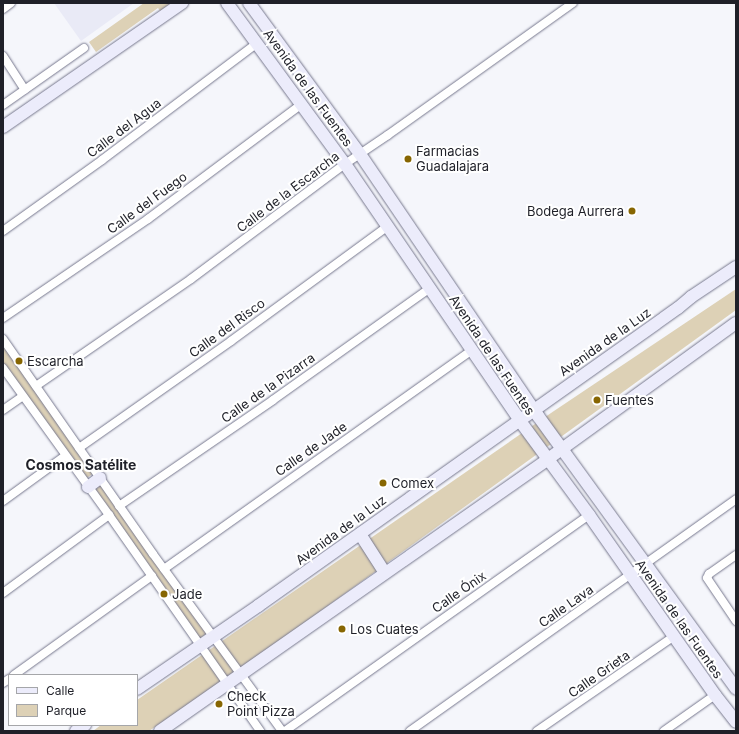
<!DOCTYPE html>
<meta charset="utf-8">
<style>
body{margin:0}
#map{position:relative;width:739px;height:734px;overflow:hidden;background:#f5f6fb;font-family:Inter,sans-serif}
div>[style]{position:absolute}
.built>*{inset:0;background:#e9eaf6}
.green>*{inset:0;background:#ddd1b6;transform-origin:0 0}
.roads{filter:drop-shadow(0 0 1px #77788e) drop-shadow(0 0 1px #77788e)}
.street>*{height:8px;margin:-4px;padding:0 4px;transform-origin:4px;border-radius:4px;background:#fff}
.secondary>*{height:12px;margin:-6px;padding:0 6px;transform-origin:6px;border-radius:6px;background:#ececfb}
.dots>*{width:11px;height:11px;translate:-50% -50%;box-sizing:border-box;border:2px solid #fff;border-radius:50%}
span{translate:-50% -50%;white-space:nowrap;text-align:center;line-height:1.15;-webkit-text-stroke:4px #fff;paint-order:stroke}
.street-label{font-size:13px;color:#1f2028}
.poi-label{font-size:13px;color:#1f2028}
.left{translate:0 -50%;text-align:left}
.right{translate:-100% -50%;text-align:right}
.neighbourhood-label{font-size:14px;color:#1f2028;font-weight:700}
.frame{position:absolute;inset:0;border:4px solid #1f2028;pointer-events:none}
.legend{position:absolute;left:8px;top:674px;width:130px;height:52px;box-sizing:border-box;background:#fff;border:1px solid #a5a6a9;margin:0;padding:5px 7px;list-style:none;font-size:12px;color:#1f2028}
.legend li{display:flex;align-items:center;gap:8px;height:20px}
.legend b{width:20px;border:1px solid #a5a6a9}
</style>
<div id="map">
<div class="built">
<div style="clip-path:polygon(54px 3px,134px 3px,81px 41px)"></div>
</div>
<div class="green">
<div style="clip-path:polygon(144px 3px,174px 3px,161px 12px,158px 8px,96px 52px,89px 42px)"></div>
<div style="clip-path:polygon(736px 289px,736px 310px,252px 661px,149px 731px,93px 731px,101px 725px,137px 725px,137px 700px,551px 413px)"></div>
<div style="left:3px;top:345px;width:157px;height:12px;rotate:55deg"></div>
<div style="left:100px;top:479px;width:188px;height:11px;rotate:55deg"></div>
</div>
<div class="roads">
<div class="street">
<div style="left:3px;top:9px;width:10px;rotate:-37deg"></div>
<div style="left:3px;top:56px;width:40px;rotate:57.1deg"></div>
<div style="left:3px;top:105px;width:99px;rotate:-35.1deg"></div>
<div style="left:3px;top:231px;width:122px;rotate:-35.6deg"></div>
<div style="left:102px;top:160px;width:194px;rotate:-37deg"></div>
<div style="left:3px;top:318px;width:176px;rotate:-34.3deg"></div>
<div style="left:148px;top:219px;width:192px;rotate:-36.8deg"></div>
<div style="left:3px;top:339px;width:262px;rotate:55.1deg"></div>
<div style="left:153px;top:554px;width:219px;rotate:53.9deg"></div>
<div style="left:3px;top:368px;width:181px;rotate:54.2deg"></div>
<div style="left:109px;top:515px;width:264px;rotate:55deg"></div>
<div style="left:36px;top:386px;width:188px;rotate:-34.6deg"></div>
<div style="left:191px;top:279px;width:192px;rotate:-36.8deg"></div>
<div style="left:345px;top:164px;width:52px;rotate:-34deg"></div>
<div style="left:388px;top:135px;width:227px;rotate:-35.5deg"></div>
<div style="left:3px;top:410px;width:24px;rotate:-35deg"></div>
<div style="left:79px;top:448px;width:186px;rotate:-35.1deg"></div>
<div style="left:231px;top:341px;width:195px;rotate:-36.2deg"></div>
<div style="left:3px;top:501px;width:77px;rotate:-36deg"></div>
<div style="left:119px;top:506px;width:187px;rotate:-34.5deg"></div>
<div style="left:273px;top:400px;width:193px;rotate:-35.5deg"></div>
<div style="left:736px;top:555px;width:33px;rotate:145deg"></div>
<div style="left:709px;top:574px;width:4px;rotate:117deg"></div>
<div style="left:707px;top:578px;width:52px;rotate:56deg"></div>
<div style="left:164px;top:569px;width:378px;rotate:-35.4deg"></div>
<div style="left:3px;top:593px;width:132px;rotate:-36.3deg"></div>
<div style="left:14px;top:675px;width:170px;rotate:-35.7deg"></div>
<div style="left:3px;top:683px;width:7px;rotate:-34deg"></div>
<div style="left:285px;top:731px;width:373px;rotate:-35.4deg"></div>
<div style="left:410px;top:731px;width:400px;rotate:-35.4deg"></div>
<div style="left:537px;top:731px;width:167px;rotate:-34.7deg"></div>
<div style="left:664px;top:731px;width:62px;rotate:-35.2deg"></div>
</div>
<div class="secondary">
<div style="left:227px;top:3px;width:200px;rotate:53.8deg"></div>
<div style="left:345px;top:164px;width:311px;rotate:55.7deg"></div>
<div style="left:520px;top:421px;width:117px;rotate:53.7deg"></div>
<div style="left:589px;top:515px;width:220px;rotate:55deg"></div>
<div style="left:715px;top:695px;width:34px;rotate:52deg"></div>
<div style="left:249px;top:3px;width:187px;rotate:53.7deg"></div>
<div style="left:360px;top:154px;width:317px;rotate:55.8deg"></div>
<div style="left:538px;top:416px;width:337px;rotate:54deg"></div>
<div style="left:3px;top:127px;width:218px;rotate:-34.7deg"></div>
<div style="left:88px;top:487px;width:15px;rotate:-37deg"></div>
<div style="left:360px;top:534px;width:46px;rotate:57.3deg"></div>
<div style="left:137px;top:689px;width:147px;rotate:-34.4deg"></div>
<div style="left:258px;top:606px;width:515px;rotate:-35.36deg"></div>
<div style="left:678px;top:308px;width:17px;rotate:-40deg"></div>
<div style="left:691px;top:297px;width:54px;rotate:-33.7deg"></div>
<div style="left:76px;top:731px;width:11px;rotate:-34deg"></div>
<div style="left:160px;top:731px;width:474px;rotate:-35deg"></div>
<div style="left:548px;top:459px;width:232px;rotate:-35.9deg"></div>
</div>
</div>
<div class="dots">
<div style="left:408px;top:159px;background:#876602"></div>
<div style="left:632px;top:211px;background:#876602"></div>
<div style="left:19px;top:361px;background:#876602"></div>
<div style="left:597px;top:400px;background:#876602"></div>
<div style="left:383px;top:483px;background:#876602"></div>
<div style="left:164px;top:594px;background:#876602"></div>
<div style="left:342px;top:629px;background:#876602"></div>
<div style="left:219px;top:704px;background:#876602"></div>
</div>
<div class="street-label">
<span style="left:308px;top:88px;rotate:54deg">Avenida de las Fuentes</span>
<span style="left:124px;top:128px;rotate:-37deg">Calle del Agua</span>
<span style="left:288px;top:192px;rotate:-37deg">Calle de la Escarcha</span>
<span style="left:147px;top:203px;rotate:-36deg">Calle del Fuego</span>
<span style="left:227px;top:328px;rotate:-36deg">Calle del Risco</span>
<span style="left:605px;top:342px;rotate:-35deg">Avenida de la Luz</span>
<span style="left:492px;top:355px;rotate:56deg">Avenida de las Fuentes</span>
<span style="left:268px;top:388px;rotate:-35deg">Calle de la Pizarra</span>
<span style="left:311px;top:449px;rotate:-35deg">Calle de Jade</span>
<span style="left:341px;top:530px;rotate:-36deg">Avenida de la Luz</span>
<span style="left:459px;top:592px;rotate:-35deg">Calle Ónix</span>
<span style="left:566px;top:606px;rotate:-35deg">Calle Lava</span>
<span style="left:679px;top:619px;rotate:55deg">Avenida de las Fuentes</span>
<span style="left:599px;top:674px;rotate:-35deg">Calle Grieta</span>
</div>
<div class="poi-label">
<span class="left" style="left:416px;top:159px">Farmacias<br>Guadalajara</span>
<span class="right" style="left:624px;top:211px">Bodega Aurrera</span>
<span class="left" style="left:27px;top:361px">Escarcha</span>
<span class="left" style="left:605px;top:400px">Fuentes</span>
<span class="left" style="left:391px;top:483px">Comex</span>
<span class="left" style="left:172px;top:594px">Jade</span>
<span class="left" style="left:350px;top:629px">Los Cuates</span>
<span class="left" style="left:227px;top:704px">Check<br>Point Pizza</span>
</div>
<div class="neighbourhood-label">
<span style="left:81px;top:465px">Cosmos Satélite</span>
</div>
<div class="frame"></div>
<ul class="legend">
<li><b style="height:5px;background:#ececfb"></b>Calle</li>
<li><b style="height:11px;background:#ddd1b6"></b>Parque</li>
</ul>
</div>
